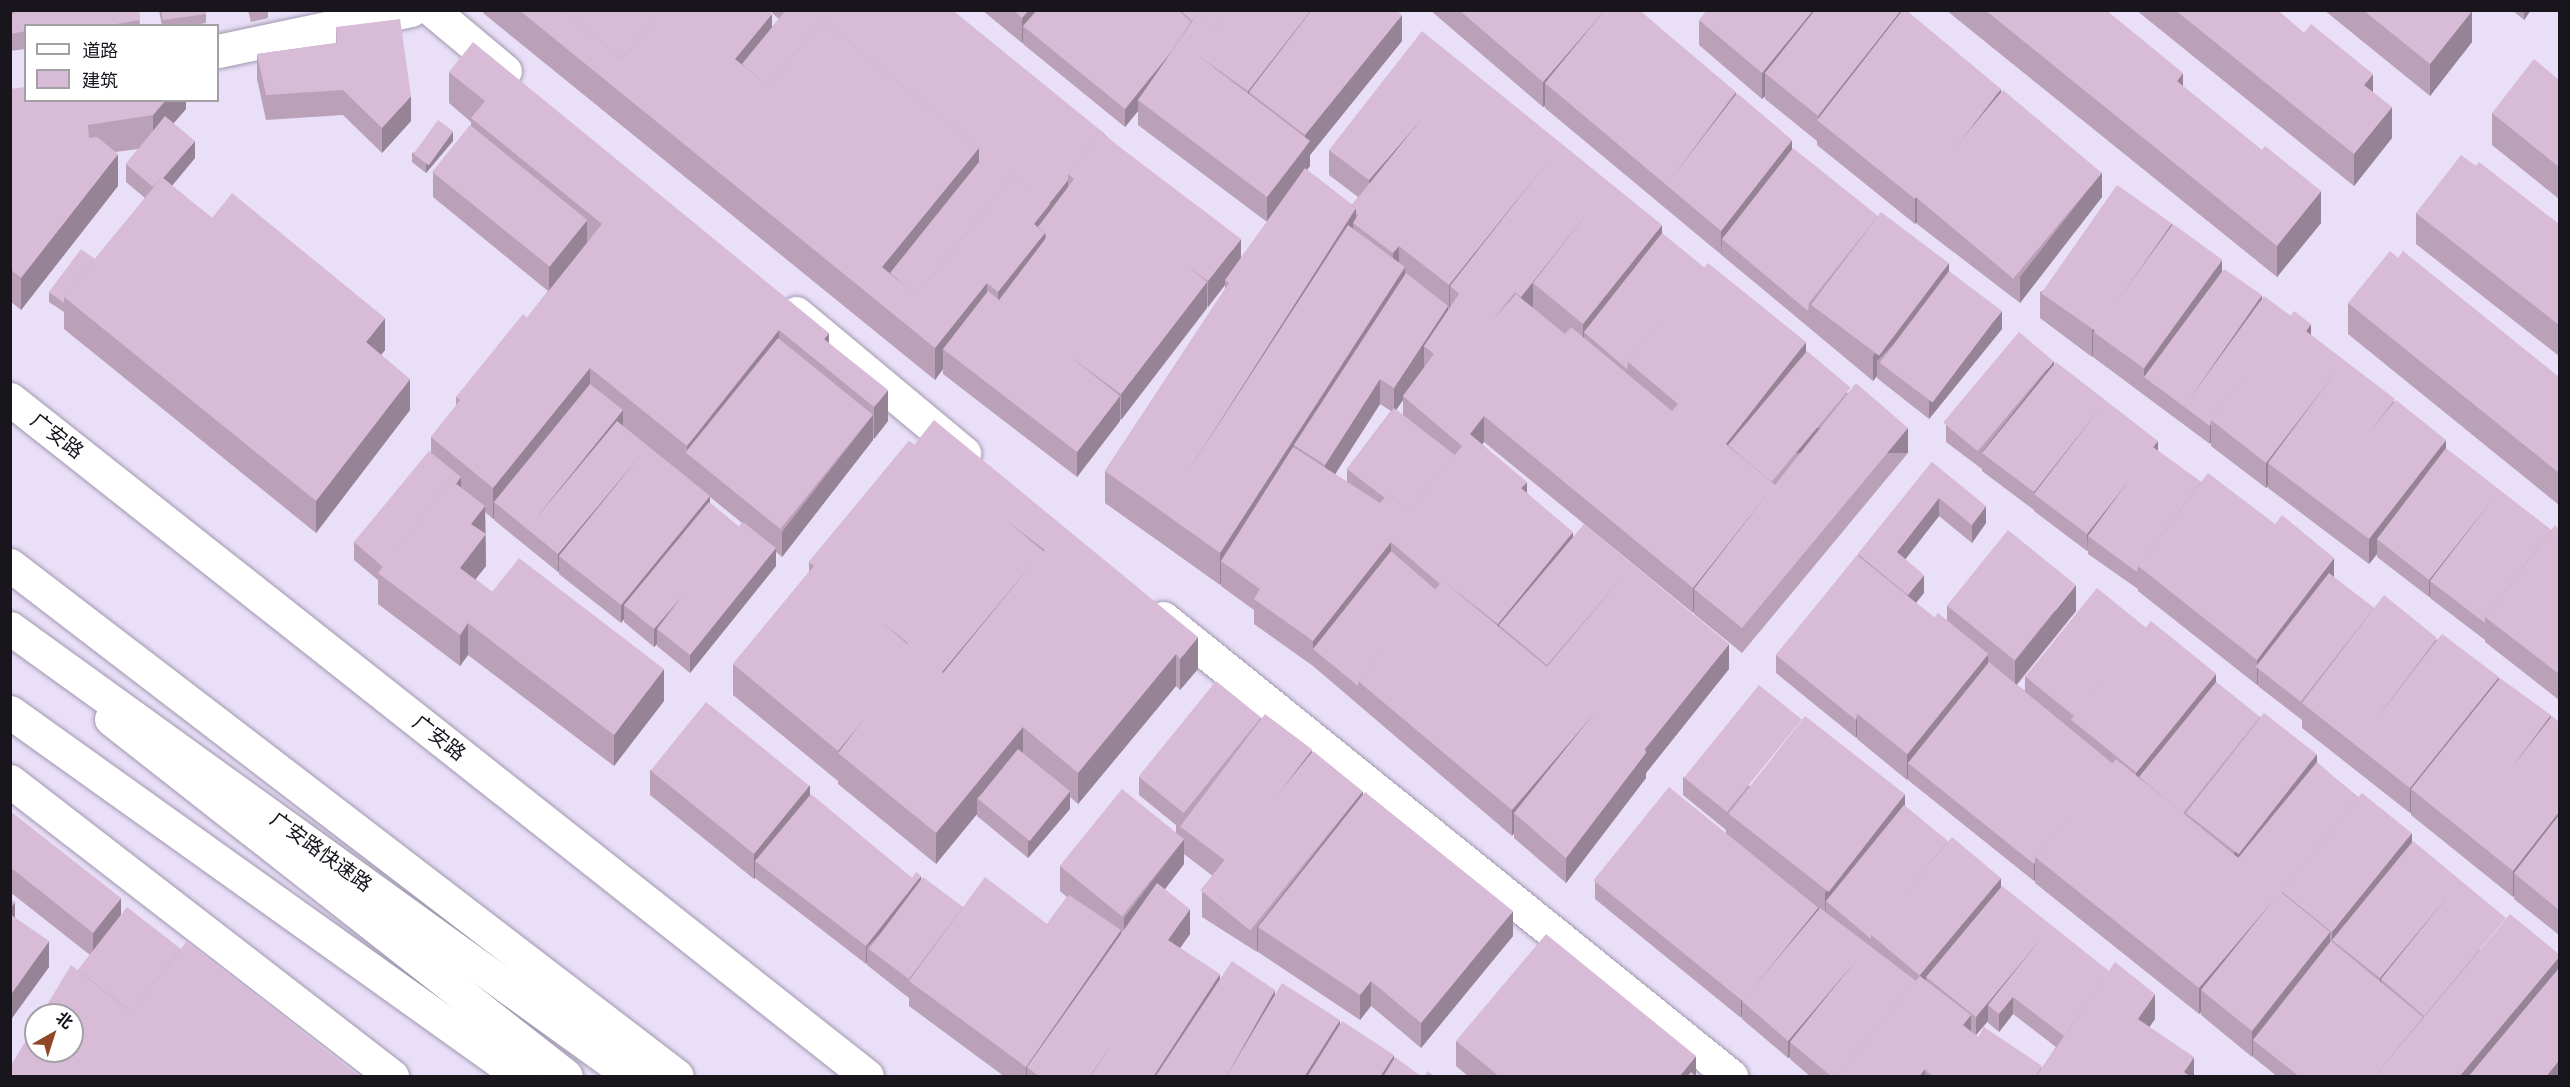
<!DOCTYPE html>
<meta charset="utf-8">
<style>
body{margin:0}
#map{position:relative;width:2570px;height:1087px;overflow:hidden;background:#e9dff8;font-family:"Zilla Slab","Noto Sans SC",serif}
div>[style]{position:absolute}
.roads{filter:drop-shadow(0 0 2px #a097ae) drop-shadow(0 0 2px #a097ae)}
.street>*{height:33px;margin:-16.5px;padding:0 16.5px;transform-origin:16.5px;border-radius:16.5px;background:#fff}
.secondary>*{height:33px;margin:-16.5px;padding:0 16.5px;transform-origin:16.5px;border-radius:16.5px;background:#fff}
.highway>*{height:33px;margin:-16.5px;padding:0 16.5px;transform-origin:16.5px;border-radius:16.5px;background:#fff}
.wall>*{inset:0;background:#baa1b8}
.shaded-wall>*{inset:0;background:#978396;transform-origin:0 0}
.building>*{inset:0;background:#d8bbd6;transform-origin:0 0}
span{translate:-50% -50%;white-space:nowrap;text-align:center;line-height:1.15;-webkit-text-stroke:4.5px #fff;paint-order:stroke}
.street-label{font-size:20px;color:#18151d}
.frame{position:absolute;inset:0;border:12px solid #18151d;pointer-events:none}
.legend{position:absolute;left:24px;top:24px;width:195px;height:78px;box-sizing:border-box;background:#fff;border:2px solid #a3a1a5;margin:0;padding:8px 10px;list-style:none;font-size:18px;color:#18151d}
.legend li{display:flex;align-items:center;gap:12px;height:30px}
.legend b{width:30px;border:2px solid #a3a1a5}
.north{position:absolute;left:24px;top:1003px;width:60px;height:60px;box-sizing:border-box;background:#fff;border:2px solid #a3a1a5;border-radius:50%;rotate:39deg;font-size:16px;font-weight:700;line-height:24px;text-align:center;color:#18151d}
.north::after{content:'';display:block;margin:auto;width:21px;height:27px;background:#8f4725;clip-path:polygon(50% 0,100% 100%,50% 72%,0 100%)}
</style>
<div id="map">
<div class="roads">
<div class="street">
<div style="left:432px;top:10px;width:95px;rotate:39.9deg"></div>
<div style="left:218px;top:51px;width:197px;rotate:-12deg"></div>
<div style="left:796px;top:313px;width:219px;rotate:39.8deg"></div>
<div style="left:1163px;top:618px;width:730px;rotate:38.88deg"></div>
</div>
<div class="secondary">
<div style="left:10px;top:399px;width:1092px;rotate:38.31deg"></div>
<div style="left:10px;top:565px;width:840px;rotate:37.46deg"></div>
<div style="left:111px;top:719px;width:578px;rotate:38.12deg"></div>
<div style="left:10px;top:781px;width:483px;rotate:37.7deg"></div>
</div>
<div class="highway">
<div style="left:10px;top:628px;width:766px;rotate:35.81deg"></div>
<div style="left:10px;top:712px;width:627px;rotate:35.52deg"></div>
</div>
</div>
<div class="wall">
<div style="clip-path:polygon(12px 10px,139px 10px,140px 26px,26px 26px,26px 49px,10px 51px,10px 14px,12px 13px)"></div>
<div style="clip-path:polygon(159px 10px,206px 10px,206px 23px,189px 26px,162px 26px)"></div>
<div style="clip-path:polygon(248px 10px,268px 10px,268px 18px,251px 22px)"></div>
<div style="clip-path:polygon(evenodd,483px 10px,768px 10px,772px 27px,779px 19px,769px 10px,952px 10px,1105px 135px,1241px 258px,1267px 222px,1138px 125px,1138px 111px,1125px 127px,1023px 44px,1023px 42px,1022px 43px,982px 10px,1396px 10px,1402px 41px,1310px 155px,1310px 166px,1307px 170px,1352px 205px,1358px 197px,1329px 175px,1329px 150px,1662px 234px,1806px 352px,1908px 453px,1742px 653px,1694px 614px,1694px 611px,1693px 613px,1484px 442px,1482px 444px,1527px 493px,1573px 538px,1729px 669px,1646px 773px,1646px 778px,1566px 883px,1514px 838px,1514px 833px,1512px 836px,1313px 666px,1254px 624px,1254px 610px,1221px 586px,1221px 583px,1220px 585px,1105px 503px,1105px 471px,1225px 289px,1225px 285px,1208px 307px,1207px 306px,1207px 308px,1121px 420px,1120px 419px,1120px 421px,1077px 477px,943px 374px,943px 369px,935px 380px,483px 13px,483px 10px,1403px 400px,1403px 415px,1396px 410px,1403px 400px,483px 10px,1380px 404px,1391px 411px,1347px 469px,1347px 482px,1335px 474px,1380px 404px)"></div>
<div style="clip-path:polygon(1430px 10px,1639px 10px,1736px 95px,1792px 149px,1949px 272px,2002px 329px,1929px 419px,1877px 378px,1877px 376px,1873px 381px,1545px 108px,1545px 106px,1543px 107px)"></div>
<div style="clip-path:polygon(1946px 10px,2106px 10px,2321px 223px,2277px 277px)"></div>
<div style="clip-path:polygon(2136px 10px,2277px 10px,2373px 92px,2392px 138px,2354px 186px)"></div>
<div style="clip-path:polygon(2324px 10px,2472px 10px,2472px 42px,2430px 96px)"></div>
<div style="clip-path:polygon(2512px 10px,2531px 10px,2524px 20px)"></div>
<div style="clip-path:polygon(1699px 20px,2001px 92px,2102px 197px,2020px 303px,1917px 224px,1917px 222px,1915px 224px,1817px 145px,1817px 141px,1765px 99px,1765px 96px,1762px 99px,1699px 45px)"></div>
<div style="clip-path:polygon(336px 27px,411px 121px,382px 153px,343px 115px,266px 120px,257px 79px,257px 54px,336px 43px)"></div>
<div style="clip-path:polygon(evenodd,449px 72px,829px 343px,888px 421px,874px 439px,873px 438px,873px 440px,782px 557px,776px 552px,776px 566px,690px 673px,657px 646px,657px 644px,654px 647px,624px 622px,624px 619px,621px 623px,559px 574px,559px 571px,558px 572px,494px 520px,494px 518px,493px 519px,485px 512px,486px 566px,475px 579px,492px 592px,664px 701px,614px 766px,468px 655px,460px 666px,378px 604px,378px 580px,354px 560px,354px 542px,431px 453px,431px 437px,456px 406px,456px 397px,527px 318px,548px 291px,433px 197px,433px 172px,471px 126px,471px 122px,449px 103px,449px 72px,710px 497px,742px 523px,739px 527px,710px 503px,710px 497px)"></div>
<div style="clip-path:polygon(2559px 80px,2559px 199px,2492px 145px,2492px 113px)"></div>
<div style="clip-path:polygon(10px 89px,186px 100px,186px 109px,173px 123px,195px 158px,172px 186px,212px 218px,385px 350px,381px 355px,410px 410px,316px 533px,64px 329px,64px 312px,49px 302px,49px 292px,95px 259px,145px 198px,126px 182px,126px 164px,138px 149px,115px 152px,118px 186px,21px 310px,10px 301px)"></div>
<div style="clip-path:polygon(453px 141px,426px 173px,412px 162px,412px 153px)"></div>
<div style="clip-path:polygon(2476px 166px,2559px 224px,2559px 356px,2416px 244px,2416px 213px)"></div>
<div style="clip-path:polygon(2172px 225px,2222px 271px,2311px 335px,2395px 402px,2446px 449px,2551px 530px,2559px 529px,2559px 700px,2485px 642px,2485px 640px,2430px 598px,2430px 596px,2429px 597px,2377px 557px,2377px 554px,2369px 564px,2268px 488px,2268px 486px,2266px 488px,2211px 446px,2211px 443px,2210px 444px,2144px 395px,2093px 357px,2093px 355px,2092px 357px,2040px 318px,2040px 292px)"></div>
<div style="clip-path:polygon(2348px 303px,2559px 377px,2559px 505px,2348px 334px)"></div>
<div style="clip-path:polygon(2054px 365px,2158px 451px,2334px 578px,2374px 608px,2437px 640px,2499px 680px,2551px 718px,2559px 722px,2559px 935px,2514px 899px,2514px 895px,2513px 897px,2411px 815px,2411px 812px,2410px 813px,2302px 728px,2302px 720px,2258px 686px,2258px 684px,2257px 685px,2138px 591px,2138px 589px,2088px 554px,2088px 551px,2087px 551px,2034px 511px,2034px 508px,2034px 510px,1982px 471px,1982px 469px,1946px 442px,1946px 425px)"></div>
<div style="clip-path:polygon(909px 441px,1198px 669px,1180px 690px,1176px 686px,1078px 804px,1070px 797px,1070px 809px,1028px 858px,977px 816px,977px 814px,936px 864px,838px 784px,838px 781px,733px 695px,733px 664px,809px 572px,809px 562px)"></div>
<div style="clip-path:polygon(1932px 462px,1986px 523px,1972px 543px,1939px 516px,1905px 559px,1924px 593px,1916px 603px,1935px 618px,1947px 620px,1947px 606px,2076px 611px,2017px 685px,2025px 691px,2025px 676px,2216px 682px,2317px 763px,2412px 842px,2559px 1077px,2278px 1077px,2253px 1057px,2253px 1055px,2252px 1057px,2201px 1015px,2201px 1012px,2199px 1014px,2035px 883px,2035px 880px,2034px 881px,1908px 780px,1908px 778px,1907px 780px,1857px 739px,1857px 737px,1856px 738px,1776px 673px,1776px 655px,1858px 556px,1858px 554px)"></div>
<div style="clip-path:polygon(1261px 718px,1312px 753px,1363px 794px,1513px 936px,1421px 1048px,1371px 1006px,1360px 1020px,1258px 952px,1258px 950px,1257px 952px,1202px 917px,1202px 892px,1214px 877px,1184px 854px,1184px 864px,1165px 889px,1190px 934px,1180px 948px,1220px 979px,1275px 994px,1340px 1025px,1394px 1060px,1422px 1077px,1005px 1077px,909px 1006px,909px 998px,867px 965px,867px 962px,866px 964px,755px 878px,754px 879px,650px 795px,650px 770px,810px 795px,912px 878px,921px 879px,963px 907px,1047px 924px,1067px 897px,1060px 891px,1060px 866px,1176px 832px,1176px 825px,1139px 795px,1139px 777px)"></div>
<div style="clip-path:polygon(evenodd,1683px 777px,1905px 806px,2155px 1019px,2149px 1027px,2194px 1077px,1811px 1077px,1790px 1059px,1790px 1057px,1788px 1058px,1742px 1019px,1742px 1016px,1741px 1018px,1595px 899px,1595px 881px,1726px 833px,1726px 830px,1683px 795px,1683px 777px,2013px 1014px,2056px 1047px,2042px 1068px,1978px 1037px,1971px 1031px,1976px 1035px,1988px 1021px,1988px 1023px,1999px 1032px,2013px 1014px)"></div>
<div style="clip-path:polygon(10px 811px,121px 915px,180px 949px,360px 1077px,10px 1077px,78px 970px,90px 955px,10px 892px)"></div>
<div style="clip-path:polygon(10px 899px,15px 917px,49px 967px,12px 1018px,10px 1017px)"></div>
<div style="clip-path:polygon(1456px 1041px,1696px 1076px,1697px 1077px,1469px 1077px,1456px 1066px)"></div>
</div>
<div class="shaded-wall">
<div style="clip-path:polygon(1029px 10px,1051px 10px,1023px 26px,1023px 42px,1022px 43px,1022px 18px)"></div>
<div style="clip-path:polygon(1311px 10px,1249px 92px,1249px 114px,1248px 116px,1248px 91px)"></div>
<div style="clip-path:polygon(1605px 10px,1545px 83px,1545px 106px,1543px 107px,1543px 82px)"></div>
<div style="clip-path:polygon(1813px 10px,1833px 10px,1765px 73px,1765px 96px,1762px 99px,1762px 73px)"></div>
<div style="clip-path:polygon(1901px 10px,1903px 10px,1818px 120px,1818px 116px)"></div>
<div style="clip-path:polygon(2524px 10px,2531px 10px,2524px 20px)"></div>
<div style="clip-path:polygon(2472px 11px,2472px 42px,2430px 96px,2430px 64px)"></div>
<div style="clip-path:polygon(772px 14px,772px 45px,735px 73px,735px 59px)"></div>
<div style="clip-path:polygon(1402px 15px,1402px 41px,1310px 155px,1310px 166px,1267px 222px,1267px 197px,1305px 148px,1305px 135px)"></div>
<div style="clip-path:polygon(1194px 24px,1138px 100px,1138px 111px,1125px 127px,1125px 109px)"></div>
<div style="clip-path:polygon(2183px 73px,2183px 105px,2177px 81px)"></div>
<div style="clip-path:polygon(2373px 74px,2373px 105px,2364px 85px)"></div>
<div style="clip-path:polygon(2001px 89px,2001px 114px,1917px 198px,1917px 222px,1915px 224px,1915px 199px)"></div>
<div style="clip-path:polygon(1736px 92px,1736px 118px,1670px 180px)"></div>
<div style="clip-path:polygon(411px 96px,411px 121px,382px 153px,382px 128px)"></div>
<div style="clip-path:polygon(166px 100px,186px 100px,186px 109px,153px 147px,153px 115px)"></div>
<div style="clip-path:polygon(2392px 107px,2392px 138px,2354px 186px,2354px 154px)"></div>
<div style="clip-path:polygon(1424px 116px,1369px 205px,1369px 180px)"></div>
<div style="clip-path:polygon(453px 131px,453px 141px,426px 173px,426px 164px)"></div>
<div style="clip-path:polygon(1792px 140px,1792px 165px,1722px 239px,1721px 256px,1721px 231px)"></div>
<div style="clip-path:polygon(195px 141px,195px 158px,155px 206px,155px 188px)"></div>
<div style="clip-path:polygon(979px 148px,979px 179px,892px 287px,882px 267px)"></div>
<div style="clip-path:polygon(1555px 152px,1459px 294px,1450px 286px,1450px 309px,1449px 310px,1449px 285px)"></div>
<div style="clip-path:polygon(118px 154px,118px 186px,21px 310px,21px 278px)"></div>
<div style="clip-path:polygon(2102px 172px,2102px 197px,2020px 303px,2020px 277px)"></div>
<div style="clip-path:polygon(1068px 180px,1068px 198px,1046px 238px,1045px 237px,1045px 264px,998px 323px,998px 292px,1034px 224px,1042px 212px)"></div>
<div style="clip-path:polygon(2321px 191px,2321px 223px,2277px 277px,2277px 246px)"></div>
<div style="clip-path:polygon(1596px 202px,1533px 283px,1533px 306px,1521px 322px,1521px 297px)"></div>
<div style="clip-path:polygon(1356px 208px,1356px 225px,1353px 223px,1353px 243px,1185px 476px)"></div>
<div style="clip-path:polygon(587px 220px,587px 245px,549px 292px,549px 266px)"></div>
<div style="clip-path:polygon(2172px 223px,2172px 248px,2093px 332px,2093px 355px,2092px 357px,2092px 331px)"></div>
<div style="clip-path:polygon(1662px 225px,1662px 251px,1584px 332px,1584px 348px,1583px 349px,1583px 324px)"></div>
<div style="clip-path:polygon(1241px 239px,1241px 264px,1225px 280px,1225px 285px,1208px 307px,1208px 281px)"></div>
<div style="clip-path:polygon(1399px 246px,1399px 271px,1393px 279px,1393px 253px)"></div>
<div style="clip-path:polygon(2222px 260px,2222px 285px,2144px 377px,2144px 394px,2144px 369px)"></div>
<div style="clip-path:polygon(1949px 263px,1949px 288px,1877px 361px,1877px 376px,1873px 381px,1873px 356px)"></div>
<div style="clip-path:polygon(1405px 267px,1405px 298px,1294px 445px,1294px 469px,1221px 561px,1221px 583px,1220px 585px,1220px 553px)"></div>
<div style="clip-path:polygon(1207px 282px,1207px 308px,1121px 420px,1121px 394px)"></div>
<div style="clip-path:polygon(987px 283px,987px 315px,943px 349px,943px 369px,935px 380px,935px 348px)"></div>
<div style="clip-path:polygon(2262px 295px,2262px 313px,2188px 401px)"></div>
<div style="clip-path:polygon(1448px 306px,1448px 331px,1424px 346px,1424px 368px,1403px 396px,1403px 400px,1394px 413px,1394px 388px)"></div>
<div style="clip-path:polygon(2002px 311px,2002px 329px,1929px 419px,1929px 401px)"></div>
<div style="clip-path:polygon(385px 318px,385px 350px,366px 374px,366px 342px)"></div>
<div style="clip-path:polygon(2311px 324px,2311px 349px,2306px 331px)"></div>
<div style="clip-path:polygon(779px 330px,779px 362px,687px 453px,687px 478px,687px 446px)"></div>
<div style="clip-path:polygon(829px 333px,829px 364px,824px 339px)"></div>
<div style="clip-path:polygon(1806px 342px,1806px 367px,1735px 458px,1726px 444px)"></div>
<div style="clip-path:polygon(2054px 361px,2054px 379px,1982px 453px,1982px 470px,1982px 452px)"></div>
<div style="clip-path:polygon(590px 368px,590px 400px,494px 502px,494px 518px,493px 519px,493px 488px)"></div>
<div style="clip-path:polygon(2338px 369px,2268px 463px,2268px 486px,2266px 488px,2266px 463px)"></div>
<div style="clip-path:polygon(410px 379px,410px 410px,316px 533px,316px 501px)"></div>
<div style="clip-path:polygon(1380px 379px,1380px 404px,1325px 490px,1325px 465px)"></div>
<div style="clip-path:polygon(888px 390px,888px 421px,874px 439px,874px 407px)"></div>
<div style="clip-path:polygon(1120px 396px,1120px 421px,1077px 477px,1077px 452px)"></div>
<div style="clip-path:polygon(2104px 403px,2034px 494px,2034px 510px,2034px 492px)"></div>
<div style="clip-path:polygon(623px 410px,623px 428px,532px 523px)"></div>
<div style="clip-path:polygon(873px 415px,873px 440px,782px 557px,782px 532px)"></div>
<div style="clip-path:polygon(1484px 416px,1484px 442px,1470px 459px,1470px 434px)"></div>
<div style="left:2211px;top:425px;width:18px;height:1px;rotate:90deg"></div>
<div style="left:1908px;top:428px;width:25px;height:260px;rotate:90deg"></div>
<div style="clip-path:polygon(2446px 440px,2446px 465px,2377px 539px,2377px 554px,2369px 564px,2369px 539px)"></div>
<div style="clip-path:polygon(2158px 441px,2158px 458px,2153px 447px)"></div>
<div style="clip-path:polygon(644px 451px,559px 556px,559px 571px,558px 572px,558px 554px)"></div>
<div style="clip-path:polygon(461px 477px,461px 495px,386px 579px)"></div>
<div style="clip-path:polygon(2131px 478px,2088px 536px,2087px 551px,2087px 534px)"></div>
<div style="clip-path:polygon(1527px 482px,1527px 507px,1521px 488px)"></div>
<div style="clip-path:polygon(1772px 488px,1694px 589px,1694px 611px,1693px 613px,1693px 588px)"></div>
<div style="clip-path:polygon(2496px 495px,2430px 581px,2430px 596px,2429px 597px,2429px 580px)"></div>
<div style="clip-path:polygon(710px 496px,710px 514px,624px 605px,624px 619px,621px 623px,621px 605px)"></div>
<div style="clip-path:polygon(1939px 498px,1939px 516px,1897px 570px,1897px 552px)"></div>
<div style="clip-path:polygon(485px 506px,486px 566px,460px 599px,460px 568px,471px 524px)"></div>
<div style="clip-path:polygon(1986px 506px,1986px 523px,1972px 543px,1972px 525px)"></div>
<div style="clip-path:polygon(1573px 532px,1573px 557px,1499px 625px,1499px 647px,1498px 649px,1498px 624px)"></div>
<div style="clip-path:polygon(1391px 542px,1391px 567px,1313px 649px,1313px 666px,1313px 641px)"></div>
<div style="clip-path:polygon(776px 548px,776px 566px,690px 673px,690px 655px)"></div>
<div style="clip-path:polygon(2334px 558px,2334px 583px,2258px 668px,2258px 684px,2257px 685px,2257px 660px)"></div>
<div style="clip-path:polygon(1036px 559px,942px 704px,942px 672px)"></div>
<div style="clip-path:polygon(1924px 575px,1924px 593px,1908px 612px,1908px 595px)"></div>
<div style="clip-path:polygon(2076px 585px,2076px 611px,2015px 686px,2015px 661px)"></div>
<div style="clip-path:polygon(683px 595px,657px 629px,657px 644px,654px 647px,654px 629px)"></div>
<div style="clip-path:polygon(468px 623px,468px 655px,460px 666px,460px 635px)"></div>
<div style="clip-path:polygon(1198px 637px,1198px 669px,1180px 690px,1180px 659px)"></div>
<div style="clip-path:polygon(1729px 644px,1729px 669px,1646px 773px,1646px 778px,1566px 883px,1566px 858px,1645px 749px)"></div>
<div style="clip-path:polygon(1176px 654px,1176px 686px,1078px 804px,1078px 773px)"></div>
<div style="clip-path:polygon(1988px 654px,1988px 679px,1908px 763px,1908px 778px,1907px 780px,1907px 754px)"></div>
<div style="clip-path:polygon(664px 669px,664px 701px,614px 766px,614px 735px)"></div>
<div style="clip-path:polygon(2216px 674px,2216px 699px,2136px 798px,2136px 773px)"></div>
<div style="clip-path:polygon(2499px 677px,2499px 702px,2411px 789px,2411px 812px,2410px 813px,2410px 788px)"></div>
<div style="clip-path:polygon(1597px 710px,1514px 813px,1514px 833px,1512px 836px,1512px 810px)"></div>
<div style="clip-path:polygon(2551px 715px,2551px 740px,2509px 771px)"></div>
<div style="clip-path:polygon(865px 718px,838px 753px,838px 782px,838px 751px)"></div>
<div style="left:1857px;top:719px;width:18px;height:1px;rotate:90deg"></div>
<div style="clip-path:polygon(1023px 727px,1023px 758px,977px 798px,977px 814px,936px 864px,936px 833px)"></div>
<div style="clip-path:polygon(1312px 750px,1312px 775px,1225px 885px,1225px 860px)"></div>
<div style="clip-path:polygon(2317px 754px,2317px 779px,2234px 878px,2234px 853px)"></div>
<div style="clip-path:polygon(810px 785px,810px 810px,755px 861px,755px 878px,754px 879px,754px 854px)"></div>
<div style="clip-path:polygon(1070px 791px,1070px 809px,1028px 858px,1028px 841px)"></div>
<div style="clip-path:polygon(1363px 791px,1363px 816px,1258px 927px,1258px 950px,1257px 952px,1257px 927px)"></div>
<div style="clip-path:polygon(1905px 794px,1905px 819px,1826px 901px,1825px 918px,1825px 893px)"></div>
<div style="clip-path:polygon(2559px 812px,2559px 837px,2514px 873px,2514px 895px,2513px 897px,2513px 871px)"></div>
<div style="clip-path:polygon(2412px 833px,2412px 858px,2332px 940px,2332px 957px,2332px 932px)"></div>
<div style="clip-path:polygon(1184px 839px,1184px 864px,1124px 943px,1124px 918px)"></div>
<div style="clip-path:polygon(2035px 862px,2035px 880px,2034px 881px,2034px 864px)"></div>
<div style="clip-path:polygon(921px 876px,921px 894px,867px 947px,867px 962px,866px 964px,866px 946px)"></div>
<div style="clip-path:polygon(2001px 878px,2001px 903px,1926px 977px,1926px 993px,1920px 1000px,1920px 975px)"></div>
<div style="clip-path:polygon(2457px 885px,2381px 979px,2381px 994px,2380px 996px,2380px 978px)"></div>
<div style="clip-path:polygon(2277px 896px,2201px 990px,2201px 1012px,2199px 1014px,2199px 988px)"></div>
<div style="clip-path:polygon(121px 898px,121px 923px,93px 958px,93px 933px)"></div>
<div style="clip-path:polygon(15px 902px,15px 928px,10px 934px,10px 909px)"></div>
<div style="clip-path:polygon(1819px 907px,1819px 925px,1742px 1001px,1742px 1016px,1741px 1018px,1741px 1000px)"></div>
<div style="clip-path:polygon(1190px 909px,1190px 934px,1168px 965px,1168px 940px)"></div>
<div style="clip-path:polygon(1513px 911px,1513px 936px,1421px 1048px,1421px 1023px)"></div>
<div style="clip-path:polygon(1121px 930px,1121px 955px,1027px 1067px,1027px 1077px,1026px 1077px,1026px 1067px)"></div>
<div style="clip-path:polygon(2330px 932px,2330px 958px,2253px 1040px,2253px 1055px,2252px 1057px,2252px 1031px)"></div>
<div style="clip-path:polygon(2044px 935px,1988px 1005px,1988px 1021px,1976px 1035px,1976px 1017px)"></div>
<div style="clip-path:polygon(49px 941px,49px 967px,12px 1018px,12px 993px)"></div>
<div style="clip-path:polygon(1859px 957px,1790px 1042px,1790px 1057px,1788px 1058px,1788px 1041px)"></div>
<div style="clip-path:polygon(2559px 957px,2559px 983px,2481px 1077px,2459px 1077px)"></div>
<div style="clip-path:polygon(1220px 974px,1220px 999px,1170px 1077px,1153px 1077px)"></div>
<div style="clip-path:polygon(1371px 981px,1371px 1006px,1360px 1020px,1360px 995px)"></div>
<div style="clip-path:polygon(1275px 990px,1275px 1016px,1226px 1077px)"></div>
<div style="clip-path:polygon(2155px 994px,2155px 1019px,2138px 1044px,2138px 1019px)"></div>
<div style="clip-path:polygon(2013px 997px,2013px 1014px,1999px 1032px,1999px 1014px)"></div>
<div style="clip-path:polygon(1971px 1015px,1971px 1040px,1963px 1025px)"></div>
<div style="clip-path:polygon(1340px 1020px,1340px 1045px,1320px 1077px,1304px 1077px)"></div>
<div style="clip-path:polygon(1394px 1055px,1394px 1077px,1380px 1077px)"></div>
<div style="clip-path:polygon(1696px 1056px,1696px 1077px,1679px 1077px)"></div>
<div style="clip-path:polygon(2194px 1057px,2194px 1077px,2184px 1077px,2184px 1072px)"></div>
<div style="clip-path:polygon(2559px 1060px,2559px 1077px,2546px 1077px)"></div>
<div style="clip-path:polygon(1925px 1069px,1925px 1077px,1919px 1077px)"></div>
</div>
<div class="building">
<div style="clip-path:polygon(15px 10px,139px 10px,140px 20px,105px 26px,26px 26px,26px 31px,10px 34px,10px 14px,15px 13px)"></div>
<div style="clip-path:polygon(161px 10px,206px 10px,206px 14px,163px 20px)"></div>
<div style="clip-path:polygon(519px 10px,562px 10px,622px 59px,661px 10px,768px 10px,772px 14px,735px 59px,769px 86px,822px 20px,979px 148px,882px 267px,916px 295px,1013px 175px,1050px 204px,1034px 224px,1045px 233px,998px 292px,987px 283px,935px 348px)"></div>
<div style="clip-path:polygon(562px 10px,661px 10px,622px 59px)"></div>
<div style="clip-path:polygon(786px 10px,952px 10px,1105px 134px,1105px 135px,1100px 132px,1068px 174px,1068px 180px,1049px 204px,1013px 175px,916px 295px,890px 273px,979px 162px,979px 148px,822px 20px,769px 86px,742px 64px)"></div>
<div style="clip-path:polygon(1013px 10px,1029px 10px,1022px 18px)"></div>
<div style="clip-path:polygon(1037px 10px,1178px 10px,1191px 22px,1171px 52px,1125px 109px,1023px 26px)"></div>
<div style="clip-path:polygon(1180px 10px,1229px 10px,1215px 28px,1197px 15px,1192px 21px)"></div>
<div style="clip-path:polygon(1229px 10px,1311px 10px,1248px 91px,1196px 54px,1310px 141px,1267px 197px,1138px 100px,1197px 15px,1215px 28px)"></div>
<div style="clip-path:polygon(1312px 10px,1396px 10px,1402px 15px,1305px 135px,1249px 92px)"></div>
<div style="clip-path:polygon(1459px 10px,1605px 10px,1543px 82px)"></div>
<div style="clip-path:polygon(1605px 10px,1639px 10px,1736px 92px,1670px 180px,1737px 93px,1792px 140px,1721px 231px,1545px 83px)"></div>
<div style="clip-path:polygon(1707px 10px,1813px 10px,1762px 73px,1699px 20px)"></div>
<div style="clip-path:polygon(1815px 10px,1901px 10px,1818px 116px,1765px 73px)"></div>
<div style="clip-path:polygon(1903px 10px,1906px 10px,2001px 89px,1915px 199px,1817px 120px)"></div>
<div style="clip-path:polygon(1985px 10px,2106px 10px,2183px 73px,2177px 81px,2262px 150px,2265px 146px,2321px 191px,2277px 246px)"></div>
<div style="clip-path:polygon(2175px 10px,2277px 10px,2304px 33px,2311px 24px,2373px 74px,2364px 85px,2392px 107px,2354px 154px)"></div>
<div style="clip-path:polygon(2363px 10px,2472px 10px,2472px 11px,2430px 64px)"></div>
<div style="clip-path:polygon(400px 19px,411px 96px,382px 128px,343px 90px,266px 95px,257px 54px,337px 43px,336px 27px)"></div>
<div style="clip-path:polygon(1422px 31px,1662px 225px,1583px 324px,1533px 283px,1596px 202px,1521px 297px,1515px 292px,1493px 320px,1516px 294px,1565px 334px,1571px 327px,1672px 411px,1678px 404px,1628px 362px,1708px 263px,1806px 342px,1726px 444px,1775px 485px,1856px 383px,1908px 428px,1742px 628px,1694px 589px,1772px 488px,1693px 588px,1484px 416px,1470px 434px,1527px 482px,1521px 488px,1573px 532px,1498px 624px,1442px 580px,1547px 667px,1629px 569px,1547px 665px,1499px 625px,1584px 524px,1729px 644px,1645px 749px,1646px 753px,1566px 858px,1514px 813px,1597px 710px,1512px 810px,1358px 681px,1440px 584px,1391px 542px,1313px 641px,1254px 599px,1260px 589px,1221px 561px,1293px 447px,1380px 503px,1388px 494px,1410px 510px,1462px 446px,1403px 396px,1434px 354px,1424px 346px,1459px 294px,1450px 286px,1555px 152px,1449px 285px,1399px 246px,1393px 253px,1353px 223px,1358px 215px,1356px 213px,1356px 208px,1352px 205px,1424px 116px,1369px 180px,1329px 150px)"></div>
<div style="clip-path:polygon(473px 42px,829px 333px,824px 339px,888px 390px,874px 407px,779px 330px,687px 446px,590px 368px,493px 488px,431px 437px,460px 400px,456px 397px,523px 314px,527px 318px,602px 224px,471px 118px,485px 101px,449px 72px)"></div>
<div style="clip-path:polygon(2534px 59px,2559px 80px,2559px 167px,2492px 113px)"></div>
<div style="clip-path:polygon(26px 87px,26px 100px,166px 100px,153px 115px,88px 125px,89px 138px,97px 137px,118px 154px,21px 278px,10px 269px,10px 89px)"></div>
<div style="left:2003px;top:90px;width:129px;height:138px;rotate:40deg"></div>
<div style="clip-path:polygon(165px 116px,195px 141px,163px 178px,162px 177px,153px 187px,126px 164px)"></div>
<div style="left:438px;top:120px;width:19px;height:42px;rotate:36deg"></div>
<div style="left:470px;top:125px;width:151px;height:60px;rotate:39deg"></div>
<div style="clip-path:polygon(1100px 132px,1241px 239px,1208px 281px,1187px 266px,1207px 282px,1121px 394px,1069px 356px,1120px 396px,1077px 452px,943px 349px,988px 291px,999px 300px,1046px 238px,1045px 233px,1038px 227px,1074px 179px,1068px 174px)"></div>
<div style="clip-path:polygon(1793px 148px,1878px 216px,1809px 303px,1808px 311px,1722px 239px)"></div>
<div style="clip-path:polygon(2461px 155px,2476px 166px,2479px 162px,2559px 224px,2559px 325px,2416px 213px)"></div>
<div style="clip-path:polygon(1305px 168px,1356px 208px,1185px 476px,1348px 225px,1405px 267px,1220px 553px,1105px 471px,1229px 283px,1225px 280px)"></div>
<div style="clip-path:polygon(162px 177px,212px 218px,232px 193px,385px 318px,366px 342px,410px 379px,316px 501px,64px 297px)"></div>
<div style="left:2117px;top:185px;width:67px;height:132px;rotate:35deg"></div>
<div style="left:1881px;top:212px;width:85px;height:116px;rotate:37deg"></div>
<div style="left:2173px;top:224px;width:61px;height:134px;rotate:36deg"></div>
<div style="clip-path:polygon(1662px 233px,1705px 268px,1628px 362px,1627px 369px,1584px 332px)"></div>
<div style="clip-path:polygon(81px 249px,95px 259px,64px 297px,64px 303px,49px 292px)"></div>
<div style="clip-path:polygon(2390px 251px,2398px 258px,2403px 251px,2559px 377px,2559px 473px,2348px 303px)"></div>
<div style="clip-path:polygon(2224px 269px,2262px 295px,2188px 401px,2264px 296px,2291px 316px,2211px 420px,2210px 426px,2144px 377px)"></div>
<div style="left:1949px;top:271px;width:66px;height:115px;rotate:37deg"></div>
<div style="clip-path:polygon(1406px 273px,1448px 306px,1394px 388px,1380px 379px,1325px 465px,1294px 445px)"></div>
<div style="clip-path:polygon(2294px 311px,2311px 324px,2306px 331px,2395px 399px,2369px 433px,2396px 400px,2446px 440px,2369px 539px,2268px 463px,2338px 369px,2266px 463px,2211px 420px)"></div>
<div style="left:2019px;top:332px;width:45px;height:118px;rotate:40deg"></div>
<div style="left:778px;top:338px;width:122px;height:147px;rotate:39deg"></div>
<div style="left:1807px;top:351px;width:57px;height:123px;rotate:40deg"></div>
<div style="clip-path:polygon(2056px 362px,2158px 441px,2153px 447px,2201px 482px,2138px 566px,2137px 572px,2088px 536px,2131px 478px,2087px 534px,2034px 494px,2104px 403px,2034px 492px,1982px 453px)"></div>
<div style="clip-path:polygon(590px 384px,623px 410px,532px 523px,617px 421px,710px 496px,621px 605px,559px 556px,644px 451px,558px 554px,494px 502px)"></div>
<div style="clip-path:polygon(1394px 408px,1455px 455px,1410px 510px,1388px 494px,1385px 498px,1347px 469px)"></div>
<div style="clip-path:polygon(evenodd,934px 420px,1198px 637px,1180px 659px,1176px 654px,1078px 773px,1023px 727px,936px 833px,838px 753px,865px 718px,838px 751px,733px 664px,814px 566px,809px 562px,909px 441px,914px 445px,934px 420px,1007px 521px,1045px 550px,1044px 552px,1007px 521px,934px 420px,1036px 559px,943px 673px,942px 672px,1036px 559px,934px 420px,881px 621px,908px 643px,907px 644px,881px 621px)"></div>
<div style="clip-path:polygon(2446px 448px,2551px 530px,2485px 617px,2485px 623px,2430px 581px,2496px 495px,2429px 580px,2377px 539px)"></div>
<div style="clip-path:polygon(429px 451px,461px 477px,456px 484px,450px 479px,383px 567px,354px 542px)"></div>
<div style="clip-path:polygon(1932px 462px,1986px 506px,1972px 525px,1939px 498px,1897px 552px,1924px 575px,1908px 595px,1858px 554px)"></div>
<div style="clip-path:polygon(2208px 473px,2275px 524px,2282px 515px,2334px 558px,2257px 660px,2138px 566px)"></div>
<div style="clip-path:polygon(450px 479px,485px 506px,471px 524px,486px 534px,460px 568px,492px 592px,519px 558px,664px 669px,614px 735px,468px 623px,460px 635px,378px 573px)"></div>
<div style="clip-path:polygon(709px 502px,739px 527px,743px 522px,776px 548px,690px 655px,657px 629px,683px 595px,654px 629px,624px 605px)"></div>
<div style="clip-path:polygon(2555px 525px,2559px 529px,2559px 674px,2485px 617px)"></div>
<div style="left:2008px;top:530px;width:87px;height:97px;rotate:39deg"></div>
<div style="clip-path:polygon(1391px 551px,1436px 590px,1358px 681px,1358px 686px,1313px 649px)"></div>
<div style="clip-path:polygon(1857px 555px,1935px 618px,1857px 714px,1856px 720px,1776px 655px)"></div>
<div style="left:2329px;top:573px;width:57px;height:119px;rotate:38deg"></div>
<div style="left:2097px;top:588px;width:63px;height:114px;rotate:39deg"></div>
<div style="clip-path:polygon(2384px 595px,2437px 638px,2370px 727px,2442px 634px,2499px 677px,2410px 788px,2302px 703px)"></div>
<div style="left:1938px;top:613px;width:65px;height:129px;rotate:39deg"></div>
<div style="left:2151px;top:621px;width:84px;height:127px;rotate:39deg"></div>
<div style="clip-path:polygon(1989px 662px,2113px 764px,2035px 857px,2035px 862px,2034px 864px,1908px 763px)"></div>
<div style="clip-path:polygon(2500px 678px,2551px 715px,2509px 771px,2552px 716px,2559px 722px,2559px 812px,2513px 871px,2411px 789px)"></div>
<div style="left:1216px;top:681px;width:58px;height:123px;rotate:39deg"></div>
<div style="clip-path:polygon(2216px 682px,2260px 717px,2184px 812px,2184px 814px,2139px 777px)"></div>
<div style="left:1759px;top:685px;width:55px;height:119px;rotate:39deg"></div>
<div style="left:706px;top:702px;width:133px;height:88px;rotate:39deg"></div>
<div style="left:2264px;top:713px;width:67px;height:127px;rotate:38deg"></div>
<div style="left:1265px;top:714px;width:59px;height:141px;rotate:37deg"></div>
<div style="left:1805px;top:716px;width:127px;height:124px;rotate:38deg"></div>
<div style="left:1018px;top:749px;width:67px;height:64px;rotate:39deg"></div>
<div style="left:1313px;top:751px;width:64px;height:179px;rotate:39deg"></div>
<div style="clip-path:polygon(2116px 759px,2330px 932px,2252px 1031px,2201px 990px,2277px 896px,2199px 988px,2035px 857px)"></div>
<div style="clip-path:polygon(2317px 762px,2358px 798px,2282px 892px,2282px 894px,2238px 858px)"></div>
<div style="left:1669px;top:787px;width:192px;height:120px;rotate:39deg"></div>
<div style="left:1122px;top:789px;width:80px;height:99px;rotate:39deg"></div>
<div style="clip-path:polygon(1365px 792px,1513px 911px,1421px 1023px,1371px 981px,1360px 995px,1258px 927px)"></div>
<div style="left:2362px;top:793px;width:64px;height:127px;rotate:39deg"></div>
<div style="clip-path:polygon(811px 794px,912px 878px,916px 872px,921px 876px,866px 946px,755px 861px)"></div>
<div style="clip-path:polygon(1904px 805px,1948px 841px,1871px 935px,1871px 939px,1826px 901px)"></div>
<div style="clip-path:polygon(10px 811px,121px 898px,93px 933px,10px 867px)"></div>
<div style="clip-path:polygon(2559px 815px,2559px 910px,2514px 873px)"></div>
<div style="left:1952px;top:837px;width:64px;height:127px;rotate:40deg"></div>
<div style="clip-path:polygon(2413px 841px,2506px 918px,2424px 1016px,2381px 979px,2457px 885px,2380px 978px,2332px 940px)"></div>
<div style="left:923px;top:877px;width:50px;height:90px;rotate:37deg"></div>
<div style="clip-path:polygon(985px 877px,1047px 924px,1069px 895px,1121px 930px,1026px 1067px,909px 981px)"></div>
<div style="clip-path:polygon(1157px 883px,1190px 909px,1168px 940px,1220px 974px,1153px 1077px,1090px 1077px,1112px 1044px,1089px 1077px,1040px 1077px,1027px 1067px)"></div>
<div style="clip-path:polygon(2002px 886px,2109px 971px,2064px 1036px,2013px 997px,1999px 1014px,1988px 1005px,2044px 935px,1976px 1017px,1926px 977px)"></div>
<div style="clip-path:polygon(10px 899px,15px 902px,10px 909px)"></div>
<div style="left:127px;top:907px;width:68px;height:80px;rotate:38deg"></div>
<div style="clip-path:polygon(1820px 908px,1916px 981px,1838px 1074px,1838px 1077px,1832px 1077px,1790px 1042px,1859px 957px,1788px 1041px,1742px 1001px)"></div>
<div style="clip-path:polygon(10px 914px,49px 941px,12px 993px,10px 992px)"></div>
<div style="clip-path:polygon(2510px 914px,2559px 954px,2559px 957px,2459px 1077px,2374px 1077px)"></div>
<div style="clip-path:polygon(1546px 934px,1696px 1056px,1679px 1077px,1515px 1077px,1513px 1075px,1512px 1077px,1500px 1077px,1456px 1041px)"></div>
<div style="clip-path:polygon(187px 941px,360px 1077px,10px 1077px,10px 1067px,36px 1024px,36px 1051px,72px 1051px,72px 1015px,41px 1015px,71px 965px,131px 1012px)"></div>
<div style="clip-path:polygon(2331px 941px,2423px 1017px,2374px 1077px,2300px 1077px,2253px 1040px)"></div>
<div style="clip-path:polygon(1232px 961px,1275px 990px,1226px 1077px,1155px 1077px)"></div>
<div style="clip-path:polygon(2115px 962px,2155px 994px,2138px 1019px,2194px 1057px,2184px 1072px,2191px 1077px,2036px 1077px)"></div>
<div style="clip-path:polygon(2559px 968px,2559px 1060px,2546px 1077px,2468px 1077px)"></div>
<div style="clip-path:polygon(1920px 976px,1971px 1015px,1963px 1025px,1978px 1037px,1984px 1027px,2042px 1066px,2035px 1077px,1933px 1077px,1925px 1069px,1919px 1077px,1842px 1077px,1838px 1074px)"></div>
<div style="clip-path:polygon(1282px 983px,1340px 1020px,1304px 1077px,1226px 1077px)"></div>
<div style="clip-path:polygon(1342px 1021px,1394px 1055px,1380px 1077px,1307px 1077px)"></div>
<div style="clip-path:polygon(1395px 1057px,1422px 1077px,1383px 1077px)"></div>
<div style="clip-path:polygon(1428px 1071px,1435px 1077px,1424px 1077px)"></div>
<div style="clip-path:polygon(1691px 1072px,1697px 1077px,1687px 1077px)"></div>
</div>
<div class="street-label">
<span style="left:57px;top:436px;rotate:38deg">广安路</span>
<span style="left:439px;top:738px;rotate:38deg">广安路</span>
<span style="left:321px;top:852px;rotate:36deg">广安路快速路</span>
</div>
<div class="frame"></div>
<ul class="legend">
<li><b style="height:8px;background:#fff"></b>道路</li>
<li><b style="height:16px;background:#d8bbd6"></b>建筑</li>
</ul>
<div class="north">北</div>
</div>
